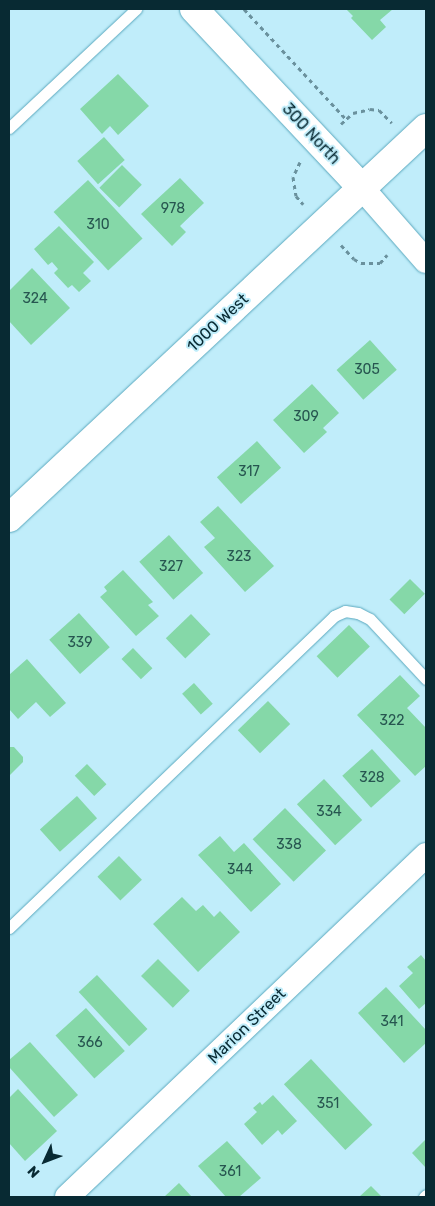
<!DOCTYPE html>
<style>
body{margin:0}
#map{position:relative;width:435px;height:1206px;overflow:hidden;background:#c0edfa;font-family:Rubik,sans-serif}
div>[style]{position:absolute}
.building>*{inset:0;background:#85d8a8;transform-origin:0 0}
.path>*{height:3px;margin-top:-1.5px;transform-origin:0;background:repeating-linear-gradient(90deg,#6a919d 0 4px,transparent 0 8px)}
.roads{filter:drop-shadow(0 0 1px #5aa8be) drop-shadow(0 0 1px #5aa8be)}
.service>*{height:11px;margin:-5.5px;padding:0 5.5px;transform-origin:5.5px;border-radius:5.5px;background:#fff}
.minor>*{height:24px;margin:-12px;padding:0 12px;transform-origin:12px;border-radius:12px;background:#fff}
.tertiary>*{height:28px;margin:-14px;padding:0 14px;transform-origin:14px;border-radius:14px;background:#fff}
span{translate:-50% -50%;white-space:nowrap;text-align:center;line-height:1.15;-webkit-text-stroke:4px #c0edfa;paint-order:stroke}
.number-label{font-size:14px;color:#275650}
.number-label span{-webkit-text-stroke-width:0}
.street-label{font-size:16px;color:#082a33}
.frame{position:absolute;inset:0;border:10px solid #082a33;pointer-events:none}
.north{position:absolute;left:20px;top:1136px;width:50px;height:50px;-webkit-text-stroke:4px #c0edfa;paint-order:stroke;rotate:227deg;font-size:14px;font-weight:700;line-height:20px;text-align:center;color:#082a33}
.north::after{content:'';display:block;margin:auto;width:18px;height:22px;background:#082a33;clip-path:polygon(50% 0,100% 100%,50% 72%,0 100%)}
</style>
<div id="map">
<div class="building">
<div style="clip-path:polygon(346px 9px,393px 9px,380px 20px,386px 27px,372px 40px,351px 18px,353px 16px)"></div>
<div style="clip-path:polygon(118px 74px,149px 106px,118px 135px,110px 126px,102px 134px,80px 109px)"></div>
<div style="left:104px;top:137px;width:31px;height:36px;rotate:48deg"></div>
<div style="left:122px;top:165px;width:28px;height:32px;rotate:45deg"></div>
<div style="clip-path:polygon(180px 178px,204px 203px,180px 226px,186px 232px,172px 246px,141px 214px)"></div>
<div style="left:88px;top:180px;width:80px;height:47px;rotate:47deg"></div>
<div style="clip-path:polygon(59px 226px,94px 262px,83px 273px,91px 281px,79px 292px,72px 285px,68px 288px,54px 273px,58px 269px,52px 262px,48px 265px,34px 249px)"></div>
<div style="clip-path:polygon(32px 268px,70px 308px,31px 345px,9px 321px,9px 291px)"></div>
<div style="left:370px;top:340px;width:40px;height:45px;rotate:48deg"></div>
<div style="clip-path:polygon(312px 384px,339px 413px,323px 428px,327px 432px,304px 453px,273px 420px)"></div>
<div style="left:257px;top:441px;width:36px;height:54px;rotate:48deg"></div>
<div style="clip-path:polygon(218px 506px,274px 566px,245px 592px,204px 547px,215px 538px,200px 522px)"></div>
<div style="left:169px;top:535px;width:51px;height:40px;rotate:48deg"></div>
<div style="clip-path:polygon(123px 570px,153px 602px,148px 605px,159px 616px,136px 636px,100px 597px,107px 591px,104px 587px)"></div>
<div style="left:410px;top:579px;width:21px;height:29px;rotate:45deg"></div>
<div style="left:79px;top:613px;width:46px;height:40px;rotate:48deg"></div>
<div style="left:191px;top:614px;width:28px;height:35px;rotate:46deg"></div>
<div style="left:349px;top:625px;width:30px;height:45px;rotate:46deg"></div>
<div style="left:133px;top:648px;width:28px;height:16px;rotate:46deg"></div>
<div style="clip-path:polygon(27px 659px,66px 703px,50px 717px,36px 702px,18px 719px,9px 709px,9px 675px)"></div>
<div style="clip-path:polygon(400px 675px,420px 696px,407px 708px,426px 728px,426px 766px,415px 776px,357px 715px)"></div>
<div style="left:194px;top:683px;width:28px;height:16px;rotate:48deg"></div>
<div style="left:268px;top:701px;width:32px;height:42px;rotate:46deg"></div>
<div style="clip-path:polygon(9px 747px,14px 747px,23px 757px,23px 762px,9px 776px)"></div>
<div style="left:372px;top:749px;width:43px;height:40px;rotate:48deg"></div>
<div style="left:87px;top:764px;width:28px;height:17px;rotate:46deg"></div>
<div style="left:324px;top:779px;width:56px;height:37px;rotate:47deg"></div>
<div style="left:77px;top:796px;width:30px;height:50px;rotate:48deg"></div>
<div style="left:285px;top:808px;width:59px;height:45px;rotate:46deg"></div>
<div style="clip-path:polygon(220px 836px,234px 852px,244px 843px,281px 884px,251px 912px,198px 855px)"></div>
<div style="left:119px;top:856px;width:33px;height:30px;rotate:46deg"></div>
<div style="clip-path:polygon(182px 897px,196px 911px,203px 905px,214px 917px,220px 911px,240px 932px,198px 972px,153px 924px)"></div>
<div style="clip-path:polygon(421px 955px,426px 961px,426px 1003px,419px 1009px,399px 986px,413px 973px,407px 967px)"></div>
<div style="left:158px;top:959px;width:45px;height:24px;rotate:45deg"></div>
<div style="left:97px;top:975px;width:74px;height:25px;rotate:47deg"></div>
<div style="clip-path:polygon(386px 987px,426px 1030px,426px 1043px,404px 1063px,358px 1013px)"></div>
<div style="left:86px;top:1008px;width:58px;height:41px;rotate:48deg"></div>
<div style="clip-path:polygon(30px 1042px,78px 1095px,54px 1117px,9px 1067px,9px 1060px)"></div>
<div style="left:311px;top:1059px;width:90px;height:37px;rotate:47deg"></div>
<div style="clip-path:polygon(18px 1089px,57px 1131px,25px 1161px,9px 1143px,9px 1098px)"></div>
<div style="clip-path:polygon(273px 1095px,297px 1121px,282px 1135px,278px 1130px,262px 1145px,244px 1124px,257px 1112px,253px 1108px,260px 1102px,262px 1105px)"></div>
<div style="clip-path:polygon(426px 1139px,426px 1168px,412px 1153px)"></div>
<div style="clip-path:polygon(227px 1141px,261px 1178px,239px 1197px,226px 1197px,198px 1166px)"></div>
<div style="clip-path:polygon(179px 1183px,192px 1197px,164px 1197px)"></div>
<div style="clip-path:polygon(371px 1186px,382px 1197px,359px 1197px)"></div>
</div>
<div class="path">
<div style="left:244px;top:9px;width:150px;rotate:47.2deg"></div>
<div style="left:341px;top:124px;width:16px;rotate:-43deg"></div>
<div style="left:353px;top:113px;width:17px;rotate:-13deg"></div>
<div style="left:370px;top:109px;width:9px;rotate:6deg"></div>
<div style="left:379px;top:110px;width:18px;rotate:45deg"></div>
<div style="left:300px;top:162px;width:17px;rotate:115deg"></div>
<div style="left:293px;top:177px;width:19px;rotate:81deg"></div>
<div style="left:296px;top:196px;width:11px;rotate:49deg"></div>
<div style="left:341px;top:245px;width:19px;rotate:47deg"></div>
<div style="left:354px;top:259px;width:8px;rotate:30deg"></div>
<div style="left:361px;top:263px;width:19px"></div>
<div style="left:380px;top:263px;width:11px;rotate:-49deg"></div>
</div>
<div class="roads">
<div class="service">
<div style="left:9px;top:128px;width:174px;rotate:-43.1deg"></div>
<div style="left:9px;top:928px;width:451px;rotate:-43.8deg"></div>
<div style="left:334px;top:616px;width:12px;rotate:-24deg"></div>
<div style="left:345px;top:611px;width:13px;rotate:9deg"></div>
<div style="left:358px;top:613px;width:13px;rotate:27deg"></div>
<div style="left:370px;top:619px;width:82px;rotate:47deg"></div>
<div style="left:424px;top:1197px;width:3px;rotate:-45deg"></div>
</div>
<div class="minor">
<div style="left:362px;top:188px;width:97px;rotate:48.8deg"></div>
<div style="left:67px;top:1197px;width:496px;rotate:-43.6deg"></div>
</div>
<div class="tertiary">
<div style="left:194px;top:9px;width:245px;rotate:46.8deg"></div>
<div style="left:9px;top:518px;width:571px;rotate:-43.08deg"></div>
</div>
</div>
<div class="number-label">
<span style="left:173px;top:209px">978</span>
<span style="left:98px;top:225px">310</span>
<span style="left:35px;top:299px">324</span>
<span style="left:367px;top:370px">305</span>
<span style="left:306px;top:417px">309</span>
<span style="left:249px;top:472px">317</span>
<span style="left:239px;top:557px">323</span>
<span style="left:171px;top:567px">327</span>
<span style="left:80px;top:643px">339</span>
<span style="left:392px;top:721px">322</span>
<span style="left:372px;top:778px">328</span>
<span style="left:329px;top:812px">334</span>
<span style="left:289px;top:845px">338</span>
<span style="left:240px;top:870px">344</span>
<span style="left:392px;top:1022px">341</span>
<span style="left:90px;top:1043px">366</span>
<span style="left:328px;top:1104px">351</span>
<span style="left:230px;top:1172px">361</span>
</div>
<div class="street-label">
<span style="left:311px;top:134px;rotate:47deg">300 North</span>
<span style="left:218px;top:323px;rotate:-43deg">1000 West</span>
<span style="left:247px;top:1026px;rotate:-44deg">Marion Street</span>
</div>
<div class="frame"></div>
<div class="north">N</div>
</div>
